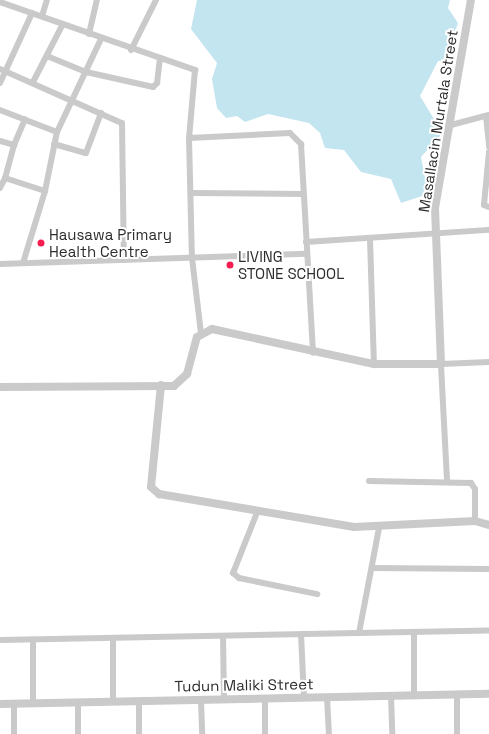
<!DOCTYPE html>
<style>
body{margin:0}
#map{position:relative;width:489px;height:734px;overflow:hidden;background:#fff;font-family:"Space Grotesk",sans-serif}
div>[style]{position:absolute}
.water>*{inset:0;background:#c3e5ef}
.minor>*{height:6px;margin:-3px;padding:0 3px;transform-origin:3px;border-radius:3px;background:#cacaca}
.tertiary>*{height:8px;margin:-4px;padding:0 4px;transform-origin:4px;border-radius:4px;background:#cacaca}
.dots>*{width:11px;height:11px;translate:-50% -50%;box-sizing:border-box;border:2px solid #fff;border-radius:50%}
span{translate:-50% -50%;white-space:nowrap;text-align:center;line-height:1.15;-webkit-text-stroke:4px #fff;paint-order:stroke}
.street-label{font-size:15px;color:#2d2d2d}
.poi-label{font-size:15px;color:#2d2d2d}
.left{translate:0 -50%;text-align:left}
</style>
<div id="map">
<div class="water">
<div style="clip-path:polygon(197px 0,450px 0,448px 8px,458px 23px,445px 61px,438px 61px,420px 96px,440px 129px,440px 136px,421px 157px,428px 194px,401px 203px,391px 179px,361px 172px,344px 150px,325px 148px,320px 133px,309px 123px,268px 114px,245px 122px,237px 116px,226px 118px,217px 108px,212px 79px,217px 63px,191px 29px)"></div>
</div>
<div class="minor">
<div style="left:0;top:2px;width:207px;rotate:19.2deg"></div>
<div style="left:195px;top:70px;width:68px;rotate:95deg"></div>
<div style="left:189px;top:138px;width:120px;rotate:88.6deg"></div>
<div style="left:192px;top:258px;width:76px;rotate:83.2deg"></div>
<div style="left:42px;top:16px;width:17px;rotate:-73deg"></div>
<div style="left:89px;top:34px;width:35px;rotate:-77deg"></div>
<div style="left:131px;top:50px;width:56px;rotate:-63.4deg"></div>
<div style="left:47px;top:56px;width:42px;rotate:22.3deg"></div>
<div style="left:86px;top:72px;width:69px;rotate:12.6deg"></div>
<div style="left:153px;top:87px;width:6px;rotate:-45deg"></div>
<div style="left:157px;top:83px;width:25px;rotate:-83deg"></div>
<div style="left:0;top:69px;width:133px;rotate:23.9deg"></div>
<div style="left:122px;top:123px;width:137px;rotate:89.2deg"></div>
<div style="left:33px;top:82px;width:65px;rotate:-62.7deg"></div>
<div style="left:0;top:83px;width:77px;rotate:-65.4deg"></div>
<div style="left:0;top:110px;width:61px;rotate:21.1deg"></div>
<div style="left:486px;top:116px;width:31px;rotate:84deg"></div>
<div style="left:451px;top:125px;width:39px;rotate:-15deg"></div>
<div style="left:189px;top:138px;width:101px;rotate:-2.8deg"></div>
<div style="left:290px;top:133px;width:16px;rotate:45deg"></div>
<div style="left:301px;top:144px;width:209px;rotate:86.7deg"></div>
<div style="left:0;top:141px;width:15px;rotate:16deg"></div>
<div style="left:14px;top:145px;width:28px;rotate:-67deg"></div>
<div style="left:54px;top:144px;width:33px;rotate:16deg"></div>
<div style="left:86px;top:153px;width:43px;rotate:-69.4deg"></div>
<div style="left:14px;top:145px;width:34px;rotate:105deg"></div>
<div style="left:5px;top:178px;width:42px;rotate:18deg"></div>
<div style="left:489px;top:152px;width:53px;rotate:95.4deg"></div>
<div style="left:484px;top:205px;width:5px;rotate:22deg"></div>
<div style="left:0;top:188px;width:11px;rotate:-63deg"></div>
<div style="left:191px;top:193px;width:112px;rotate:0.5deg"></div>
<div style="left:370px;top:239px;width:125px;rotate:88.2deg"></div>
<div style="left:306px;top:242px;width:183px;rotate:-3.8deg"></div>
<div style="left:23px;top:263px;width:75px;rotate:-73deg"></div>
<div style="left:45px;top:191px;width:60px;rotate:-78.5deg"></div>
<div style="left:57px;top:132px;width:103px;rotate:-64.7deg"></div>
<div style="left:0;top:264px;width:306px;rotate:-1.9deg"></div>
<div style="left:447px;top:480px;width:116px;rotate:-93deg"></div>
<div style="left:441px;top:364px;width:48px;rotate:-2.4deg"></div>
<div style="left:369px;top:481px;width:102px;rotate:1.1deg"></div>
<div style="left:471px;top:483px;width:7px;rotate:56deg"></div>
<div style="left:475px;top:489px;width:32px;rotate:90deg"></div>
<div style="left:258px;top:510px;width:68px;rotate:111.6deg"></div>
<div style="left:233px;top:573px;width:8px;rotate:40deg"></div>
<div style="left:239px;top:578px;width:80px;rotate:11.6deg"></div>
<div style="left:373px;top:568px;width:116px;rotate:0.5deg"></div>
<div style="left:359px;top:633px;width:107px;rotate:-79.2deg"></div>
<div style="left:301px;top:634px;width:64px;rotate:87.3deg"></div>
<div style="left:223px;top:636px;width:63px;rotate:89.1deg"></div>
<div style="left:113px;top:638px;width:64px;rotate:90deg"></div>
<div style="left:0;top:640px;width:489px;rotate:-1.1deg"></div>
<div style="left:457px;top:695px;width:39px;rotate:90deg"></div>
<div style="left:391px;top:696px;width:38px;rotate:88deg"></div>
<div style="left:414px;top:696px;width:64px;rotate:-90deg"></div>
<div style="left:327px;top:697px;width:37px;rotate:87deg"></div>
<div style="left:265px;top:699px;width:35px;rotate:90deg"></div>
<div style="left:201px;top:700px;width:34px;rotate:88deg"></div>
<div style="left:139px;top:701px;width:33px;rotate:90deg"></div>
<div style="left:78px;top:702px;width:32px;rotate:90deg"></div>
<div style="left:33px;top:703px;width:63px;rotate:-90deg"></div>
<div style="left:14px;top:704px;width:30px;rotate:90deg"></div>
</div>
<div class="tertiary">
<div style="left:161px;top:385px;width:102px;rotate:95.6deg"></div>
<div style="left:151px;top:487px;width:11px;rotate:41deg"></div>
<div style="left:159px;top:494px;width:198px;rotate:9.6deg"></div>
<div style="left:354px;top:527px;width:121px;rotate:-2.8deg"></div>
<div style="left:475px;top:521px;width:15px;rotate:16deg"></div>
<div style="left:0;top:387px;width:174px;rotate:-0.3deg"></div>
<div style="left:174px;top:386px;width:18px;rotate:-43deg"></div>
<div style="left:187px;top:374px;width:38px;rotate:-75deg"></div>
<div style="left:197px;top:337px;width:17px;rotate:-28deg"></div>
<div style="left:212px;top:329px;width:166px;rotate:12.2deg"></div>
<div style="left:374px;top:364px;width:67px"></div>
<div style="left:441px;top:364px;width:156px;rotate:-92.2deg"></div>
<div style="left:435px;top:208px;width:211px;rotate:-80.2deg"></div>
<div style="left:0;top:704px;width:489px;rotate:-1.2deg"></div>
</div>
<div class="dots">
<div style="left:41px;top:243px;background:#f61d51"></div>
<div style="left:230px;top:265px;background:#f61d51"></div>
</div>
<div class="street-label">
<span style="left:438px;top:121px;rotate:-81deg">Masallacin Murtala Street</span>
<span style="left:244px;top:685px;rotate:-1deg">Tudun Maliki Street</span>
</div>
<div class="poi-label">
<span class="left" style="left:49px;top:243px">Hausawa Primary<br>Health Centre</span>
<span class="left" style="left:238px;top:265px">LIVING<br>STONE SCHOOL</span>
</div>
</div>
